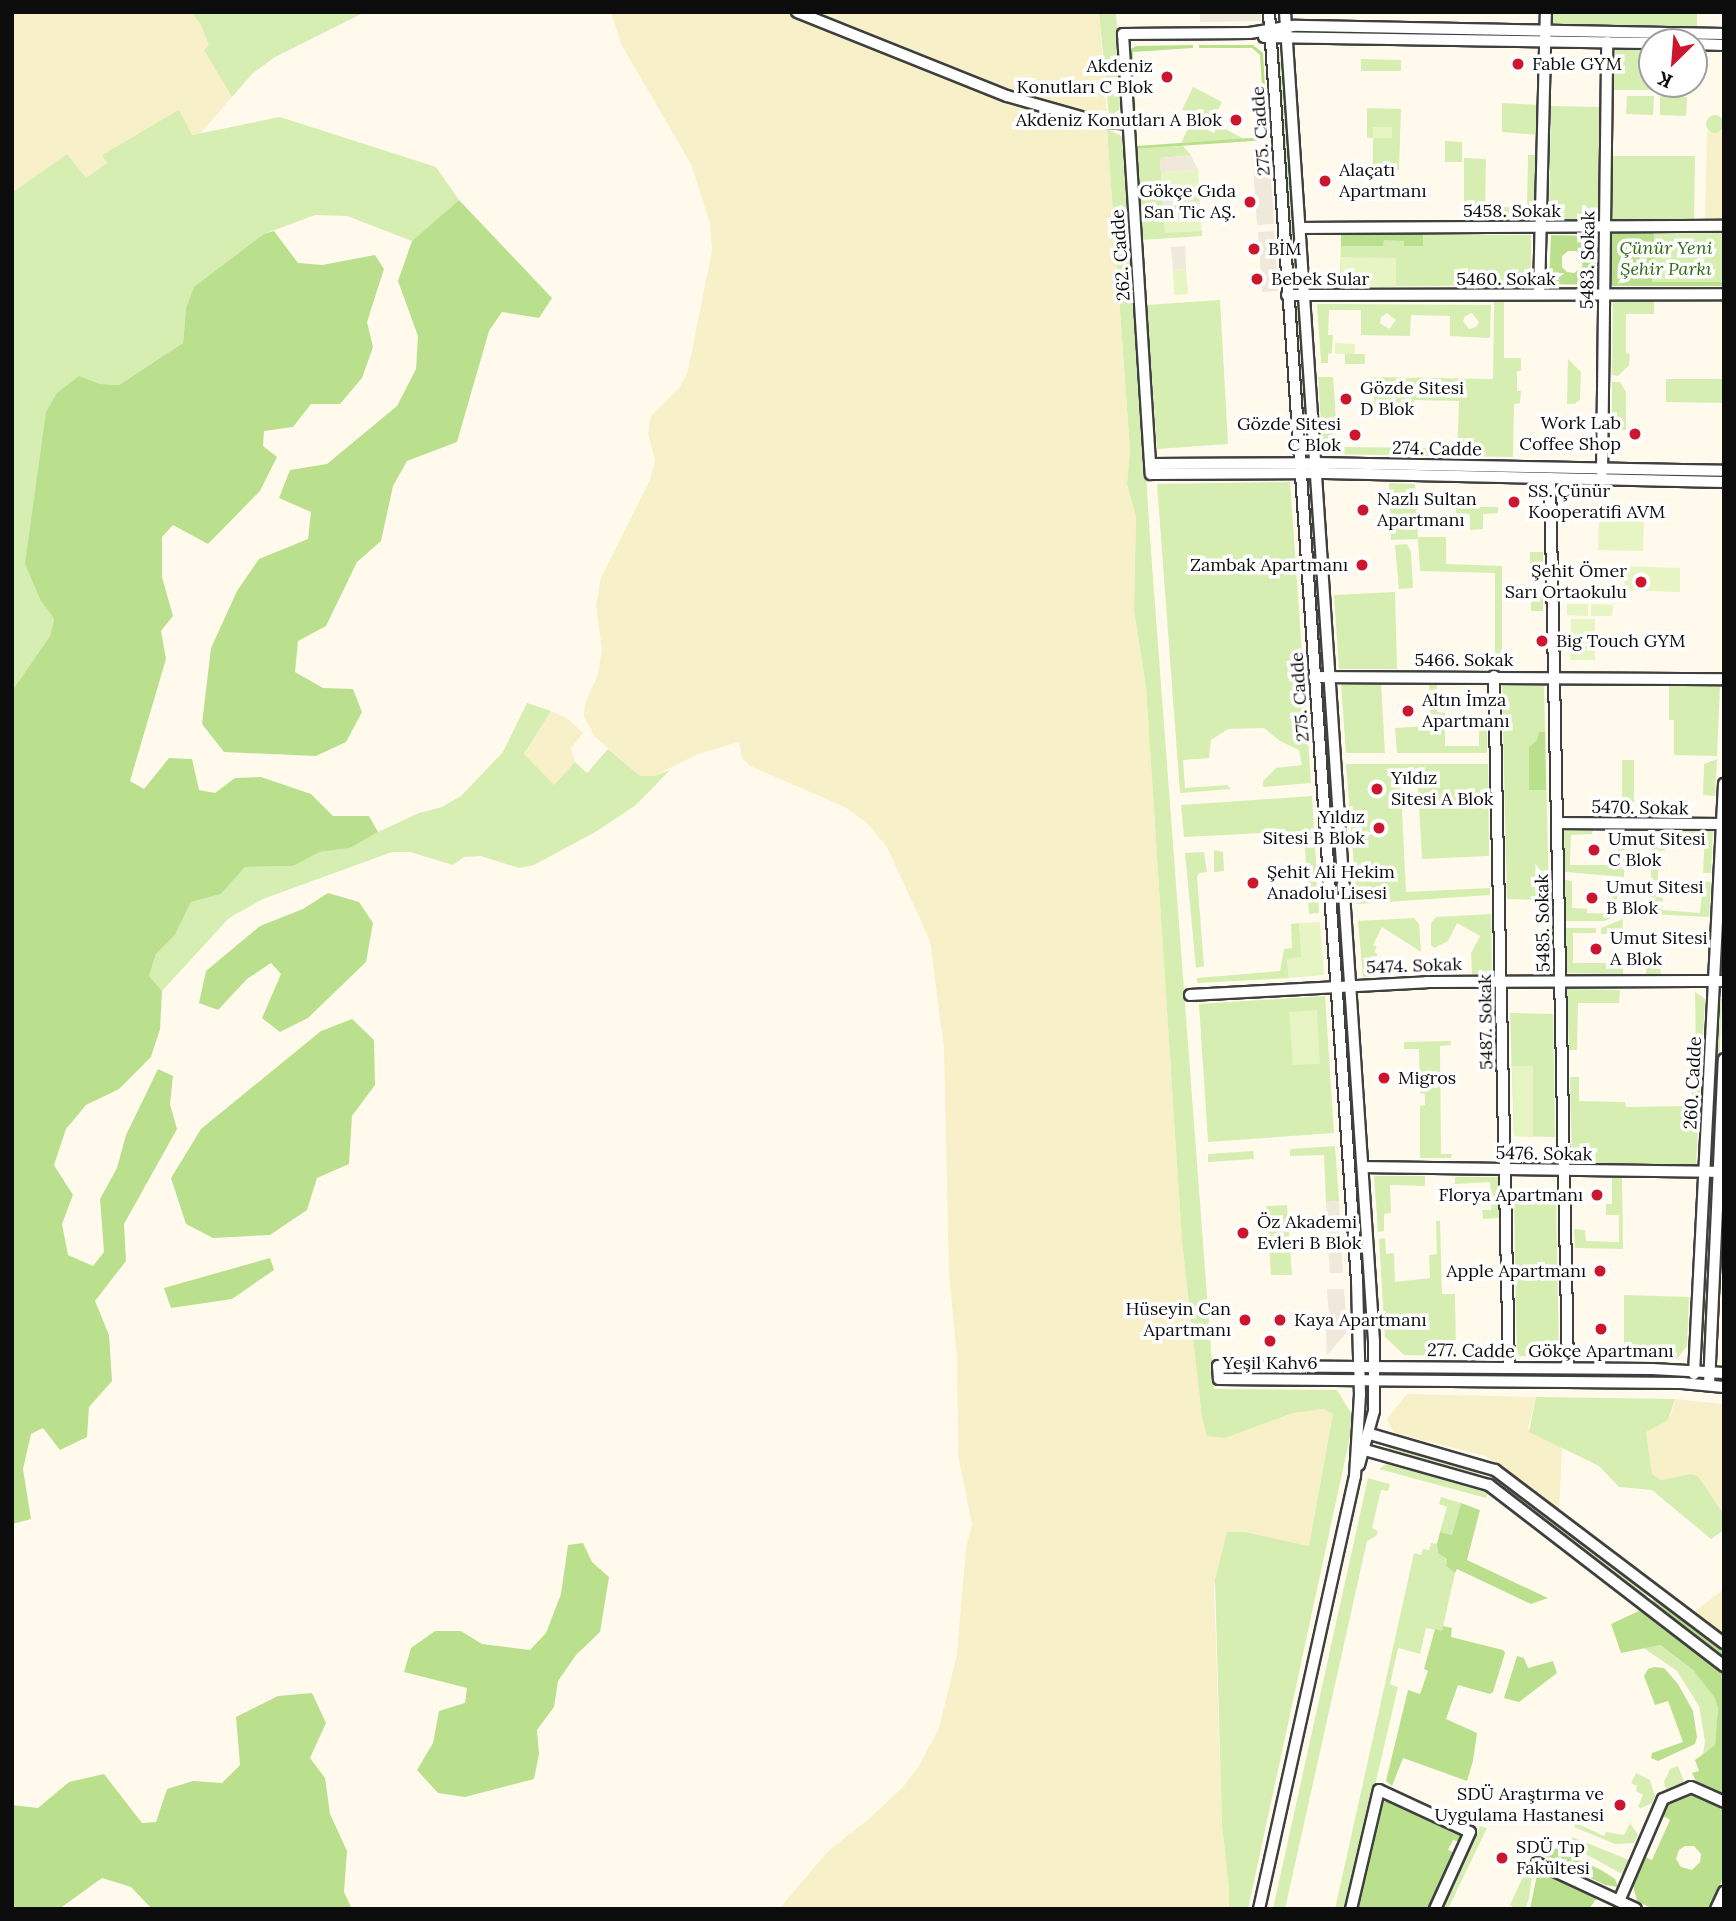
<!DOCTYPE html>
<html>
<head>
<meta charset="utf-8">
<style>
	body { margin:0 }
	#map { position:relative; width:1736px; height:1921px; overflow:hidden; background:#fffaec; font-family:Lora,serif }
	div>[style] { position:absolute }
	.farmland>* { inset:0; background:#f8f0c8 }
	.green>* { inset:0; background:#d6eeb1 }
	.round { border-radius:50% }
	.forest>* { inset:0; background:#bae08e }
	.pitch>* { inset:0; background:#e7f4c4 }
	.plaza>* { inset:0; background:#f0e8da }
	.roads { filter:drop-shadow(2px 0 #3f3f3f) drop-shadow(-2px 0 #3f3f3f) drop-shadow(0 2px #3f3f3f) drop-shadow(0 -2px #3f3f3f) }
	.minor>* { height:10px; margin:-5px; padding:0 5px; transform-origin:5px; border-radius:5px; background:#fff }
	.dots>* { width:19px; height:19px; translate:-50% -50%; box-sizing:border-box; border:4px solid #fff; border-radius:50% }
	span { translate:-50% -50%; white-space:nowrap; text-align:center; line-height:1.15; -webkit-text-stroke:7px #fff; paint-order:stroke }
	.poi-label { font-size:18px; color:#0c0c0c }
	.left { translate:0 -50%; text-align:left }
	.right { translate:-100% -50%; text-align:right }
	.street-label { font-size:18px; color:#0c0c0c }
	.park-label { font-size:18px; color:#2f6b16; font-style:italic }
	.frame { position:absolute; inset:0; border:14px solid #0c0c0c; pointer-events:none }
	.north { position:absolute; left:1638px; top:28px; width:70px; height:70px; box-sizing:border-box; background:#fff; border:2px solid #9e9e9e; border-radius:50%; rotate:205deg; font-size:19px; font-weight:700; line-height:28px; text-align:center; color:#0c0c0c }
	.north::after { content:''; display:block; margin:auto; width:24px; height:32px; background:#cb162e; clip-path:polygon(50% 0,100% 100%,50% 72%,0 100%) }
</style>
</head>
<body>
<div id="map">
	<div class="farmland">
		<div style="clip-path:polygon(12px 12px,190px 12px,200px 23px,209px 45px,204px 50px,232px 97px,201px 133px,192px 135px,179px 111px,102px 155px,107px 163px,85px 179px,67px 155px,12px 193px)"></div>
		<div style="clip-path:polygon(611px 12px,784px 12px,978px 90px,1107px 129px,1130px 450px,1127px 484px,1136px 517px,1134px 610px,1146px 687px,1182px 1241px,1202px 1418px,1207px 1436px,1225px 1438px,1293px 1413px,1323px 1409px,1333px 1414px,1309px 1546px,1245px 1532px,1227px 1532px,1214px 1586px,1222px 1824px,1229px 1889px,1229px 1909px,779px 1909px,828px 1851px,870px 1818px,903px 1787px,919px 1766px,939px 1728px,957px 1654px,966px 1548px,972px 1524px,958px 1455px,957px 1357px,949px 1275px,944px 1048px,930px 941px,887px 847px,867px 823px,845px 807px,750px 766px,742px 758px,739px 742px,698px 754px,654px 776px,640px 776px,595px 737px,584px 716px,585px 703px,597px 677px,602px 650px,596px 605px,601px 578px,650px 480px,655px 461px,648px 433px,651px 416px,680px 387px,688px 371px,712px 251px,710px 224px,691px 164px,621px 44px)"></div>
		<div style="clip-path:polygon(810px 12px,1099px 12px,1107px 117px,985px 83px)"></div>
		<div style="clip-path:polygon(1707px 131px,1724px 132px,1724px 220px,1705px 220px)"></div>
		<div style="clip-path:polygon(551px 711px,567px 718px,583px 733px,571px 748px,575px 762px,554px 785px,524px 755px)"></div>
		<div style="clip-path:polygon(1407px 1394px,1536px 1397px,1528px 1429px,1562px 1448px,1559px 1510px,1486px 1456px,1394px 1433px,1387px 1419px)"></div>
		<div style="clip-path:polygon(1675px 1399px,1724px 1404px,1724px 1515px,1698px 1476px,1691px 1474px,1661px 1480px,1652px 1474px,1646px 1432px,1671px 1415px)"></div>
		<div style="clip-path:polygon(1724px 1589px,1724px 1635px,1694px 1612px)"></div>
	</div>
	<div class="green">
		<div style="clip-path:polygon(190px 12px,365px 12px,275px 57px,253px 73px,232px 97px,204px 50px,209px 45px,200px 23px)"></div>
		<div style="clip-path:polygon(1099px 12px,1116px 12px,1121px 98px,1119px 110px,1109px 117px)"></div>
		<div style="clip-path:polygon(1553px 12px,1697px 12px,1697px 27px,1553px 24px)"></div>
		<div style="clip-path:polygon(1300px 31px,1540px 34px,1540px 37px)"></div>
		<div style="clip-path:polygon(1614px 49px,1652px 50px,1652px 84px,1694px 84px,1694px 51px,1697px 51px,1696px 90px,1613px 90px)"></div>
		<div style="clip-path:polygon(1277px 54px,1281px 54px,1297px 280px,1293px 280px)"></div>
		<div style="clip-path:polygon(1361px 59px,1401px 60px,1401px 71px,1361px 71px)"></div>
		<div style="clip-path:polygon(1193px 87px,1222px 102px,1210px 125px,1182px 110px)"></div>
		<div style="clip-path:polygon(1627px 96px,1654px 96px,1653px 115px,1626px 114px)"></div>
		<div style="clip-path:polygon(1660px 96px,1687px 97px,1686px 116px,1660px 115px)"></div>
		<div style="clip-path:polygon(1502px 103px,1539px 105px,1538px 135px,1502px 132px)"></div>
		<div style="clip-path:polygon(1551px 106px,1600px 107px,1598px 220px,1549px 219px)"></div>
		<div style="clip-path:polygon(1367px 108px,1401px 109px,1399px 170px,1373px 170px,1373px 138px,1367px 138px)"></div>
		<div style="clip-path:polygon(179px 110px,192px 135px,280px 117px,436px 167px,459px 200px,412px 241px,347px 216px,315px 215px,264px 234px,186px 309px,183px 343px,119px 385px,100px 384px,79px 376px,41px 601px,54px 619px,50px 636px,12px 691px,12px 193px,67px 154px,86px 178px,107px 163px,102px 155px)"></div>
		<div class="round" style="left:1706px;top:115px;width:18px;height:18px"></div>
		<div style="clip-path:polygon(1191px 122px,1214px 133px,1218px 125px,1244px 139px,1181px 143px)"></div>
		<div style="clip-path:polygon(1107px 129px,1120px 135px,1126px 144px,1150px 538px,1214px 1389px,1337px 1390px,1354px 1418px,1248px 1909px,1229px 1909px,1229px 1889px,1222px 1824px,1215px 1580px,1227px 1532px,1245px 1532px,1309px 1546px,1333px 1414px,1323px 1409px,1293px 1413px,1225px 1438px,1207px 1436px,1202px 1418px,1182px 1241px,1146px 687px,1134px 610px,1136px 517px,1127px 484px,1130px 450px)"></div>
		<div style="clip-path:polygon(1445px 141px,1462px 142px,1462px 162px,1445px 162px)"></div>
		<div style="clip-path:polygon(1183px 146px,1191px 155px,1160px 158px,1165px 232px,1202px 231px,1202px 236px,1141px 240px,1134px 149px)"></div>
		<div style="clip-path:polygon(1269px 147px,1270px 165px,1253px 165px,1252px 148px)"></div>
		<div style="clip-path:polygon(1528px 155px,1538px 155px,1536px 219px,1489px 219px,1490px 207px,1527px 207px)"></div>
		<div style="clip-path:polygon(1612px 156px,1695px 156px,1694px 220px,1611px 220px)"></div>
		<div style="clip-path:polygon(1464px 158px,1486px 159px,1485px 219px,1464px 219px)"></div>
		<div style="clip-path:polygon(1199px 188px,1200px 201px,1181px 202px,1180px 189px)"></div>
		<div style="clip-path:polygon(1724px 233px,1724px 286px,1609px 285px,1611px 234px)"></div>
		<div style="clip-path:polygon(1341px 234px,1531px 235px,1531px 285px,1340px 287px)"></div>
		<div style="clip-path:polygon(1220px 300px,1228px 444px,1157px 449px,1147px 305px)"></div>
		<div style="clip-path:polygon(1494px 301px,1504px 301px,1504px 358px,1521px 358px,1521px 371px,1517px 371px,1517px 391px,1521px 391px,1520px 403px,1514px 404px,1513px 457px,1457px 456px,1459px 401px,1414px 400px,1414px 407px,1374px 407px,1374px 377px,1493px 379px)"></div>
		<div style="clip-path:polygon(1613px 301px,1654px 301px,1654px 314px,1626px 314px,1626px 353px,1630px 354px,1629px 365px,1618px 376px,1612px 375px)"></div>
		<div style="clip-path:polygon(evenodd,1317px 304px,1491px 305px,1490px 338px,1450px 336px,1450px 316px,1411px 315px,1410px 336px,1361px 335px,1361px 310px,1329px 310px,1328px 335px,1333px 335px,1332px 353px,1328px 354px,1328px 363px,1321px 363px,1317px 304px,1387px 313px,1396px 320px,1389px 329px,1380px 323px,1381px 317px,1387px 313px,1317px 304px,1472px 313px,1479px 322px,1476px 327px,1469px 329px,1463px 321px,1465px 316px,1472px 313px)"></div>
		<div style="clip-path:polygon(1294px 308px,1298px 308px,1308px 452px,1303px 452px)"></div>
		<div style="clip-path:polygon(1345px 354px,1365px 354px,1365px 364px,1345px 364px)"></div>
		<div style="clip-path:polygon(1568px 359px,1581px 372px,1580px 400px,1574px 404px,1567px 404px)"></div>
		<div style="clip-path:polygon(1318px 377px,1333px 377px,1338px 447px,1450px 448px,1450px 456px,1323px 454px)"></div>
		<div style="clip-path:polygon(1666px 379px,1724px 379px,1724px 403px,1666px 402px)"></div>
		<div style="clip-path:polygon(1612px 382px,1620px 382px,1626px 392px,1626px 430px,1612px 429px)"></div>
		<div style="clip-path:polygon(1290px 482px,1311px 783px,1263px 787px,1263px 781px,1276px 768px,1302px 765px,1299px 750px,1280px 741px,1264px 728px,1228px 729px,1211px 740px,1209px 758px,1183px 760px,1185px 788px,1227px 785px,1231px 789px,1180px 793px,1157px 484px)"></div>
		<div style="clip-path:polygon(1389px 483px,1415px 484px,1418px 537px,1446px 537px,1446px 564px,1502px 566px,1502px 661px,1495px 661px,1495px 573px,1420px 571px,1418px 539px,1391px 540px)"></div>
		<div style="clip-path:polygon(1306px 484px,1310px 484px,1323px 659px,1318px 659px)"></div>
		<div style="clip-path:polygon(1456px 507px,1498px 507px,1498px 513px,1483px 514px,1483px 529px,1470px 530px,1470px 514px,1456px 514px)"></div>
		<div style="clip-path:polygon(1407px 544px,1411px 552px,1413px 588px,1399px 589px,1395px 545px)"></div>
		<div style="clip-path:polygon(1530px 552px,1543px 552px,1543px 574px,1530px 574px)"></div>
		<div style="clip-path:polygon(1531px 589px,1543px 589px,1543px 611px,1531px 611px)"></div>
		<div style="clip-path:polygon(1395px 592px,1397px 669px,1339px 669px,1334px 595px)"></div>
		<div style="clip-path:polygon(1341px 684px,1381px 684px,1385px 753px,1346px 753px)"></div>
		<div style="clip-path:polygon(1429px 684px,1437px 684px,1437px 712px,1445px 713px,1445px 746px,1479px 746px,1479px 727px,1487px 727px,1487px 753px,1397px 753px,1395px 728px,1431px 726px)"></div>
		<div style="clip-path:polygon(1502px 684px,1544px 685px,1549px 900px,1507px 899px)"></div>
		<div style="clip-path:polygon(1669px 685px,1720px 685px,1717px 756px,1674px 755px,1674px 720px,1669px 720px)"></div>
		<div style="clip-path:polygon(1320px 686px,1325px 686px,1346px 973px,1341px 973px)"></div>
		<div style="clip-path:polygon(527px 703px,551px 711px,524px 754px,554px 785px,575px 762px,587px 773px,608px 749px,640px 776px,654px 776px,670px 770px,636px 805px,597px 831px,534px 865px,519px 868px,481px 856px,464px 857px,453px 865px,410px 852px,392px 852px,263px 899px,229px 918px,162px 991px,149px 976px,156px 954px,175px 935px,191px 902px,221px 894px,245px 867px,293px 866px,320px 852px,350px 848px,378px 832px,419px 813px,442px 807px,461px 796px,503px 752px)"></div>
		<div style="clip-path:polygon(1717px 759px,1715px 796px,1703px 795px,1704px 764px)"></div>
		<div style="clip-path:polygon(1622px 760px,1634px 760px,1634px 802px,1622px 802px)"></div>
		<div style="clip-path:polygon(1346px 764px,1488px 764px,1489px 856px,1422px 859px,1417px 770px,1400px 769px,1406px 892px,1490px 888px,1490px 895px,1357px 904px)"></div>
		<div style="clip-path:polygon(1312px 796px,1319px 913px,1309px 914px,1304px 831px,1184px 837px,1181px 805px)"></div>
		<div style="clip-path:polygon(1564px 830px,1593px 830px,1592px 834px,1571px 835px,1570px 865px,1618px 865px,1619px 833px,1625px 833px,1624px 877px,1565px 872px)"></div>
		<div style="clip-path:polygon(1653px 831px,1713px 831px,1711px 873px,1703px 873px,1705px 835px,1666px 834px,1665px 850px,1659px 851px,1657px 897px,1663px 898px,1662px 910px,1700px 913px,1703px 881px,1711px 882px,1709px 917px,1649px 914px)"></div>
		<div style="clip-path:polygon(1214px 850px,1223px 852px,1224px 871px,1214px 872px)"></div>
		<div style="clip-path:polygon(1204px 852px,1207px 872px,1199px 873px,1197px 877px,1204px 966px,1196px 968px,1185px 853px)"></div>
		<div style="clip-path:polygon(1724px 859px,1723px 973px,1719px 973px)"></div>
		<div style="clip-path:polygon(1565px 880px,1572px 881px,1572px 908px,1587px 909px,1587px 913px,1611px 914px,1613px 881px,1618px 881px,1616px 916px,1604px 921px,1566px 921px)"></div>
		<div style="clip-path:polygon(1491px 914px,1492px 973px,1472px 974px,1471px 953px,1480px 936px,1457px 923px,1448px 941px,1434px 948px,1431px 945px,1431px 923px,1436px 917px)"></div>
		<div style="clip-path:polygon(1414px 918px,1419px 924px,1421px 952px,1382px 927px,1373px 945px,1377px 947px,1374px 952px,1377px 954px,1376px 976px,1363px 977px,1358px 921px)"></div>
		<div style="clip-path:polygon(1623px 919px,1622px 934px,1601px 934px,1601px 928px)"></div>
		<div style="clip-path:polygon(1299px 923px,1302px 958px,1287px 959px,1289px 978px,1197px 983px,1197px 978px,1280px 971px,1284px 949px,1292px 948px,1291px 924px)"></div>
		<div style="clip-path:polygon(1566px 928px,1596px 928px,1596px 933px,1573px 933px,1573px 963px,1624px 963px,1623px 974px,1567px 973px)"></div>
		<div style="clip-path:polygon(1647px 958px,1658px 959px,1661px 974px,1646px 974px)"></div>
		<div style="clip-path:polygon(1567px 989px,1620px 990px,1619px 1003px,1578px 1003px,1577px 1050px,1569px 1050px)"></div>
		<div style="clip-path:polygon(1695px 992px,1705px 999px,1696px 1166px,1572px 1163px,1570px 1077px,1579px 1077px,1579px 1101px,1625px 1102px,1626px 1107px,1691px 1106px,1696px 1052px)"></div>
		<div style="clip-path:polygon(1325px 996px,1334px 1133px,1208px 1142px,1199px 1004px)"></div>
		<div style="clip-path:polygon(1342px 999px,1347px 999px,1369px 1323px,1364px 1323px)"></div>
		<div style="clip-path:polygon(1717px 999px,1722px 999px,1715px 1160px,1710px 1160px)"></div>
		<div style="clip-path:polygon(1510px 1013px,1553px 1014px,1555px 1137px,1514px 1136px)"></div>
		<div style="clip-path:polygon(1451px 1041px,1451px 1045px,1440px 1046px,1441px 1154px,1452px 1154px,1451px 1158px,1420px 1158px,1420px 1106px,1425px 1105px,1425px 1094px,1420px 1093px,1419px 1049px,1404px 1049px,1404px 1042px)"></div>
		<div style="clip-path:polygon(1335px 1146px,1339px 1201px,1326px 1202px,1324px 1155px,1290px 1156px,1290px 1149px)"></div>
		<div style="clip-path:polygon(1253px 1151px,1254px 1159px,1208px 1162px,1208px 1154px)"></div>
		<div style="clip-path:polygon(1374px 1176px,1425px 1176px,1425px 1186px,1390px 1185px,1391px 1213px,1384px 1214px,1384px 1231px,1378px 1232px)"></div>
		<div style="clip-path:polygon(1455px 1177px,1498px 1177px,1499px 1218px,1483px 1219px,1482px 1210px,1491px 1210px,1490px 1182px,1455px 1184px)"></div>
		<div style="clip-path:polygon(1612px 1178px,1622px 1178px,1623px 1249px,1575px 1248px,1574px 1229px,1585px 1230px,1586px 1241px,1619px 1242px,1619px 1215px,1606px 1215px,1606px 1204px,1612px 1204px)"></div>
		<div style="clip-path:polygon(1709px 1189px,1713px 1189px,1706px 1350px,1701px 1350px)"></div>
		<div style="clip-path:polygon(1514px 1200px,1556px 1200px,1559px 1357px,1517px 1356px)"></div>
		<div style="clip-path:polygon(1287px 1205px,1292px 1275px,1271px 1275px,1266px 1206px)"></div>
		<div style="clip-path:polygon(1436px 1221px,1440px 1221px,1442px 1294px,1455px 1294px,1456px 1356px,1404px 1355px,1385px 1337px,1379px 1239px,1385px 1238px,1386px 1254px,1394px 1253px,1395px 1282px,1430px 1278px,1429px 1255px,1437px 1254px)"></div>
		<div style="clip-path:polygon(1624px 1295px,1689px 1297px,1687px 1346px,1677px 1359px,1624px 1358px)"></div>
		<div style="clip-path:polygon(1231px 1370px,1343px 1371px,1343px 1375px,1231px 1374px)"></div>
		<div style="clip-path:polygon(1409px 1371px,1674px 1374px,1674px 1378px,1410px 1375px)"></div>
		<div style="clip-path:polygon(1536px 1397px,1675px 1399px,1668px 1420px,1646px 1432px,1652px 1474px,1661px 1480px,1691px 1474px,1698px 1476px,1724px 1515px,1724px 1530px,1711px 1539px,1652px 1490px,1619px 1487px,1599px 1466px,1529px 1432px)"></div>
		<div style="clip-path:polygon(1389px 1445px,1479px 1470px,1478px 1474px,1388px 1450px)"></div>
		<div style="clip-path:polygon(1386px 1464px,1478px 1488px,1488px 1493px,1486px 1498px,1379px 1469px)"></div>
		<div style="clip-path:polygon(1368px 1478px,1390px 1484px,1388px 1491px,1381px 1490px,1372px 1528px,1378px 1531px,1376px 1536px,1367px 1541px,1285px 1909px,1273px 1909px)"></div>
		<div style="clip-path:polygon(1508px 1487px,1649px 1594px,1646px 1597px,1505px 1490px)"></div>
		<div style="clip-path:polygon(1441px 1497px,1461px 1503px,1452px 1535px,1440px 1532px,1447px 1507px,1439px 1504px)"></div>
		<div style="clip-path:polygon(1431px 1543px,1437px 1544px,1438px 1553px,1447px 1559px,1446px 1566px,1455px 1573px,1442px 1631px,1426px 1628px,1420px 1654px,1398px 1648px,1390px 1684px,1398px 1687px,1346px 1909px,1335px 1909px,1414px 1553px,1421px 1555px,1423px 1549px,1429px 1550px)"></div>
		<div style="clip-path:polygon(1658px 1644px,1693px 1670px,1716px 1698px,1718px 1708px,1715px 1745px,1703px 1754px,1705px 1741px,1699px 1706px,1677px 1671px,1642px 1647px)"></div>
		<div style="clip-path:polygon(1678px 1766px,1684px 1782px,1666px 1789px,1664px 1782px,1670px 1769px)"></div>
		<div style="clip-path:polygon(1636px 1773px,1650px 1780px,1655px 1797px,1652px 1803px,1641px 1808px,1638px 1807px,1643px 1795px,1636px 1791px,1637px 1786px,1631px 1783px)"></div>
		<div style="clip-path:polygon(1576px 1823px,1604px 1836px,1606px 1832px,1624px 1835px,1630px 1823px,1638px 1835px,1634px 1843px,1615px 1844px,1574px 1827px)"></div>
		<div style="clip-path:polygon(1480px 1826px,1487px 1828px,1448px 1909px,1440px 1909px)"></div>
		<div style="clip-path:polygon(1572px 1837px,1629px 1860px,1624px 1875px,1569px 1845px,1567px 1842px)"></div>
		<div style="clip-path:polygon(1528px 1866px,1533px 1868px,1529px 1899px,1525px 1909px,1515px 1909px,1510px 1905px)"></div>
	</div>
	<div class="forest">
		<div style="clip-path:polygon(1193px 45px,1193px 48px,1133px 52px,1137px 146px,1265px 137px,1260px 55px,1252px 48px,1199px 48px,1199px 45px,1253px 45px,1263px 53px,1268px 140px,1134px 149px,1129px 50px,1136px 46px)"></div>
		<div style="clip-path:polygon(459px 200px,552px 298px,539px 318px,502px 312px,489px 331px,457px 442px,407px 461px,393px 486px,381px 541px,357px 562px,326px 626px,298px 641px,295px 672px,323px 688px,353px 689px,362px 712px,346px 742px,316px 756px,224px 752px,202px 724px,211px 648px,237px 591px,259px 559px,308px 539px,311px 512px,279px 498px,290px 470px,327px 464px,397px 406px,416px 369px,418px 336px,398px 281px,412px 241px)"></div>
		<div style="clip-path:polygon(274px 231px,298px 263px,322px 265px,375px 255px,384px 269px,367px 322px,373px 347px,362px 378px,340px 404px,311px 404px,293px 427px,264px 431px,263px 446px,277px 457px,260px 491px,208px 544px,173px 525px,162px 537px,162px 577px,173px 616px,161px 631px,166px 659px,130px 781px,144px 789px,169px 758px,192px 759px,199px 790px,215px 793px,235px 778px,261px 777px,311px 794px,333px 816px,369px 816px,378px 832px,350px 848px,320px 852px,293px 866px,245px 867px,221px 894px,191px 902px,175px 935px,156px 954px,149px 976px,162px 991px,160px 1029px,151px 1057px,119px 1089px,86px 1105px,66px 1129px,54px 1165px,73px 1195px,62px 1224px,68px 1255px,93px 1266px,104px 1252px,100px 1199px,117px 1168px,126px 1135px,158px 1069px,173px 1076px,170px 1104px,177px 1129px,124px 1224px,126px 1261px,95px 1301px,109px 1335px,112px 1381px,89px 1407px,87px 1437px,60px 1450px,43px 1428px,31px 1434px,23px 1469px,31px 1519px,12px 1524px,12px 691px,50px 636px,54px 619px,41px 601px,25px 564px,46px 412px,57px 393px,79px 376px,100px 384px,119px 385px,183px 343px,186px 309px,194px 287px,264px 234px)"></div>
		<div style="clip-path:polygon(1613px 233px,1654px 233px,1652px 282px,1724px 282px,1724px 286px,1610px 286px,1610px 237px)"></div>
		<div style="clip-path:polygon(1341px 234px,1423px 234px,1423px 246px,1404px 246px,1404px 241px,1384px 240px,1383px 246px,1341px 246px)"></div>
		<div style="clip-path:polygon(evenodd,1551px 235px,1596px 236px,1595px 285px,1549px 284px,1551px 235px,1568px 251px,1576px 251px,1583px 259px,1582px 267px,1574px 273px,1567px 272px,1562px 267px,1562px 256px,1568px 251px)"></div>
		<div style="clip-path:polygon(1539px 732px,1545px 732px,1546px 790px,1529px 790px,1529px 747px,1537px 740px)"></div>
		<div style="clip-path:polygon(328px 893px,359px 902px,373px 923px,366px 962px,308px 1018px,280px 1032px,262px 1018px,281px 974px,271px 963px,247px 979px,218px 1010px,199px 1003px,206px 971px,260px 926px,303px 909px)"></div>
		<div style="clip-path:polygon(352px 1019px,374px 1040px,375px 1085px,352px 1116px,349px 1164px,317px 1178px,307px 1210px,270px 1235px,213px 1238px,186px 1224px,171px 1178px,201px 1129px,321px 1031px)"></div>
		<div style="clip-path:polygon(270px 1258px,274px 1270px,232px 1299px,171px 1308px,164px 1288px)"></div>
		<div style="clip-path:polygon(1461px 1503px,1480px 1510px,1467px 1560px,1548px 1598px,1531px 1604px,1457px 1569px,1455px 1573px,1446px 1566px,1447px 1559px,1438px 1553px,1437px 1544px,1440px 1532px,1452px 1535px)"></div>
		<div style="clip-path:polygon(583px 1543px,592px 1562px,609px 1577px,600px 1632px,576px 1655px,558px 1681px,554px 1707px,537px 1730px,539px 1754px,534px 1779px,465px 1797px,438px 1793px,417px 1770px,433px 1743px,439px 1711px,465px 1703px,467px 1688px,404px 1672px,411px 1648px,435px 1631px,461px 1631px,482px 1644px,530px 1650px,546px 1633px,561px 1594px,568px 1545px)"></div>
		<div style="clip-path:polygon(1655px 1598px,1724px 1651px,1724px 1657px,1652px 1602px)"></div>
		<div style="clip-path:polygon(1641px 1610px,1724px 1674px,1724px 1795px,1697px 1783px,1692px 1773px,1699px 1771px,1695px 1760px,1715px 1745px,1718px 1708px,1715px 1698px,1693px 1670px,1660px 1645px,1621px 1653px,1611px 1624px)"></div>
		<div style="clip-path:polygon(1443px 1626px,1452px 1628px,1451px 1637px,1503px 1650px,1505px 1653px,1493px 1692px,1490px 1694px,1458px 1685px,1446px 1719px,1477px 1733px,1473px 1761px,1467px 1781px,1403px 1758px,1392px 1786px,1386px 1781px,1408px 1690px,1420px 1694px,1428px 1671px,1424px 1669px,1435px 1629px,1442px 1631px)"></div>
		<div style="clip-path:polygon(1517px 1656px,1524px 1658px,1528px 1668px,1553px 1661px,1557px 1673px,1519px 1702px,1504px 1698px)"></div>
		<div style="clip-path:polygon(1654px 1667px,1664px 1668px,1678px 1684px,1693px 1711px,1697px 1737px,1695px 1744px,1658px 1761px,1651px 1758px,1652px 1753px,1683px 1742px,1668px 1701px,1655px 1705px,1644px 1676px,1648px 1669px)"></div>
		<div style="clip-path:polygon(312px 1693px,326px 1723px,310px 1758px,325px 1778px,330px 1814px,347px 1851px,344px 1892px,352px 1909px,152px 1909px,131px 1887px,102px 1878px,59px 1909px,12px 1909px,12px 1805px,38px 1808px,69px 1782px,104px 1774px,142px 1823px,156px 1822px,167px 1789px,193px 1781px,222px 1783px,240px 1765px,236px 1717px,278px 1696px)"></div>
		<div style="clip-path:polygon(evenodd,1693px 1794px,1724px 1808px,1724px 1877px,1709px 1909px,1653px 1909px,1637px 1901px,1633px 1886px,1645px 1857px,1652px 1860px,1670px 1820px,1663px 1816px,1668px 1804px,1693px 1794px,1685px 1846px,1694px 1846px,1701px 1854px,1700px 1862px,1692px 1870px,1681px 1867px,1676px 1859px,1679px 1850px,1685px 1846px)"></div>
		<div style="clip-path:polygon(1388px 1800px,1464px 1835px,1460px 1842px,1453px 1840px,1448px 1850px,1456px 1853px,1431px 1909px,1356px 1909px,1381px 1804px)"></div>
		<div style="clip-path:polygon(1541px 1841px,1601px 1870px,1615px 1879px,1618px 1887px,1605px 1885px,1535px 1852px)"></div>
		<div style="clip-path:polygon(1538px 1870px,1597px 1898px,1589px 1909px,1530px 1909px)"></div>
	</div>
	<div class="pitch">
		<div style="clip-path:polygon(1373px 127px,1392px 127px,1392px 138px,1373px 138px)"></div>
		<div style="clip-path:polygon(1198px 170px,1199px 188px,1162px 190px,1161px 172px)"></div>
		<div style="clip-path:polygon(1200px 213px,1202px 231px,1165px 233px,1164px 215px)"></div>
		<div style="clip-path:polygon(1341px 257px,1396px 258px,1396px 287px,1340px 287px)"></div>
		<div style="clip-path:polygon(1186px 269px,1188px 294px,1174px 295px,1173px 270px)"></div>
		<div style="clip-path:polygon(1335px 343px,1355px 344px,1355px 354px,1335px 354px)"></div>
		<div style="clip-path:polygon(1599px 520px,1644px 521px,1643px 551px,1598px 550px)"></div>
		<div style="clip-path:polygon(1625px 566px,1680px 568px,1680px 592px,1624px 590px)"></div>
		<div style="clip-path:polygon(1567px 604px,1588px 604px,1588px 616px,1567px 615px)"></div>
		<div style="clip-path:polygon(1591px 604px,1613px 605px,1612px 616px,1591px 616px)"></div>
		<div style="clip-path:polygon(1571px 619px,1595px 619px,1595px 660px,1570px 660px)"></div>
		<div style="clip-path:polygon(1320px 922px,1324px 975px,1289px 978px,1287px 959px,1302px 957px,1299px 923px)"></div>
		<div style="clip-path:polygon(1317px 1010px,1320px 1064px,1293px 1065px,1289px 1012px)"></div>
		<div style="clip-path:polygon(1512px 1066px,1533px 1066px,1533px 1137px,1514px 1136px)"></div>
	</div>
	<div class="plaza">
		<div style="clip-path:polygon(1200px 12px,1261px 12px,1261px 21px,1200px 22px)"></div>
		<div style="clip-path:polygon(1191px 155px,1198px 170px,1161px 172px,1160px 158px)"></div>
		<div style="clip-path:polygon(1253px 165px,1270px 165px,1274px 224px,1257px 225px)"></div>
		<div style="clip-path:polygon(1180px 189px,1181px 202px,1200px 201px,1200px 213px,1164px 215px,1162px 190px)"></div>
		<div style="clip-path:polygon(1274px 231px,1278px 291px,1262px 292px,1258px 232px)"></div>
		<div style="clip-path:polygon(1185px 246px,1186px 269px,1173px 270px,1171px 247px)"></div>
		<div style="clip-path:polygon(1339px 1201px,1343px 1273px,1330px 1273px,1326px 1202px)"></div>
		<div style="clip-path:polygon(1327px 1289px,1344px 1289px,1347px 1332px,1327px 1355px,1326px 1329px,1330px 1328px)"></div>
	</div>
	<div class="roads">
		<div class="minor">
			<div style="left:797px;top:12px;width:226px;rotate:21.8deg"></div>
			<div style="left:1007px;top:96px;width:91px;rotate:15.9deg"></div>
			<div style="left:1095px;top:121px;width:33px;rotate:5deg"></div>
			<div style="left:1285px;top:12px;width:1332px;rotate:86.17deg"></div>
			<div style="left:1374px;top:1341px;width:70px;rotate:90deg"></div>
			<div style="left:1374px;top:1411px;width:56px;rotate:105.5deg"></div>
			<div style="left:1724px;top:34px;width:431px;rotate:-178.9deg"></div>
			<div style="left:1293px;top:26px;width:44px;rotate:170.8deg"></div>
			<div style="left:1250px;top:33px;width:127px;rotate:179.5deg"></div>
			<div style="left:1123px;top:34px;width:441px;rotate:86.4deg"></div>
			<div style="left:1151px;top:474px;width:174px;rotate:-0.3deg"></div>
			<div style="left:1325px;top:473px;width:399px;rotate:1.3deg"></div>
			<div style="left:1264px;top:37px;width:388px;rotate:0.9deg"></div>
			<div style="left:1694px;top:44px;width:30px;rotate:2deg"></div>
			<div style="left:1300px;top:228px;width:424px;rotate:-0.3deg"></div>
			<div style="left:1539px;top:294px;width:282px;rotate:-88.6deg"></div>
			<div style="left:1287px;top:295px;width:437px;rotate:-0.1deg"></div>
			<div style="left:1150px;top:464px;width:165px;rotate:-0.3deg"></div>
			<div style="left:1315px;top:463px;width:409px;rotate:1.1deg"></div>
			<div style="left:1602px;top:472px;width:430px;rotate:-89.3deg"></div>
			<div style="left:1550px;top:478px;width:890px;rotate:88.84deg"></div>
			<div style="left:1494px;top:676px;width:691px;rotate:88.76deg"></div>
			<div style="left:1314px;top:677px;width:410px;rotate:0.3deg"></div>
			<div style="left:1557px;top:823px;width:165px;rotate:0.3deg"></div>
			<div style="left:1190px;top:995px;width:237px;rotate:-3.1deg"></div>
			<div style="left:1427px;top:982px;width:297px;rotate:-0.2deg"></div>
			<div style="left:1364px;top:1167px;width:360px;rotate:0.8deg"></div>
			<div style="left:1724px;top:1373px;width:72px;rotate:-176.8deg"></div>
			<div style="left:1652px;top:1369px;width:434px;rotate:-179.6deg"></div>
			<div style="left:1218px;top:1366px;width:13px;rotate:86deg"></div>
			<div style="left:1219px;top:1379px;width:463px;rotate:0.5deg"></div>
			<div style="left:1682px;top:1383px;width:42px;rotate:5.4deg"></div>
			<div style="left:1694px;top:1374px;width:591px;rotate:-87.09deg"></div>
			<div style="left:1709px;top:1385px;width:326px;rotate:-87.4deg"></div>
			<div style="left:1370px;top:1434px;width:130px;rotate:16.1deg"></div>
			<div style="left:1495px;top:1470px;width:287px;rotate:37.1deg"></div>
			<div style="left:1365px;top:1450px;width:129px;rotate:15.8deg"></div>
			<div style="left:1489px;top:1485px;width:297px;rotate:37.6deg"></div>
			<div style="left:1537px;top:1863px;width:109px;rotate:24.9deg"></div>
			<div style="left:1619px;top:1901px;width:111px;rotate:-66.7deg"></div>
			<div style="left:1663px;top:1799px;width:30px;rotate:-23deg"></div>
			<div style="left:1691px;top:1787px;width:36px;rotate:24deg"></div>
			<div style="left:1259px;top:1909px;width:444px;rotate:-77.5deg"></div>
			<div style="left:1355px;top:1476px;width:81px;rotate:-86.5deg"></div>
			<div style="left:1360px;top:1395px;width:114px;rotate:-91.5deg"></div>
			<div style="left:1357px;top:1281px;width:1272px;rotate:-93.97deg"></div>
			<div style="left:1351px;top:1909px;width:122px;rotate:-76.8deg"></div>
			<div style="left:1379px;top:1790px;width:100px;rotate:24.8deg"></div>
			<div style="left:1470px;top:1832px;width:85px;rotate:114.4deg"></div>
			<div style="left:1716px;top:1909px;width:19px;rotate:-65deg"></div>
		</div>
	</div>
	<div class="dots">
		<div style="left:1518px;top:64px;background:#cb162e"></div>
		<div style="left:1167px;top:77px;background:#cb162e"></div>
		<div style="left:1236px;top:120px;background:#cb162e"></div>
		<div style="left:1325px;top:181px;background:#cb162e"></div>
		<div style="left:1250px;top:202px;background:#cb162e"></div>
		<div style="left:1254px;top:249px;background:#cb162e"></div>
		<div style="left:1257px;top:279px;background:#cb162e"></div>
		<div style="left:1346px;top:399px;background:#cb162e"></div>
		<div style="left:1635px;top:434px;background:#cb162e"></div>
		<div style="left:1355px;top:435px;background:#cb162e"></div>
		<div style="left:1514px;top:502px;background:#cb162e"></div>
		<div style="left:1363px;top:510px;background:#cb162e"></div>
		<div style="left:1362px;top:565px;background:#cb162e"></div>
		<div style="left:1641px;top:582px;background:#cb162e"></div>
		<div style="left:1542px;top:641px;background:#cb162e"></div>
		<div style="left:1408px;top:711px;background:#cb162e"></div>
		<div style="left:1377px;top:789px;background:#cb162e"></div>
		<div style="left:1379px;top:828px;background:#cb162e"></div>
		<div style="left:1594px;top:850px;background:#cb162e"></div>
		<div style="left:1253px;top:883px;background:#cb162e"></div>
		<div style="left:1592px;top:898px;background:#cb162e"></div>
		<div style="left:1596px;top:949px;background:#cb162e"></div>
		<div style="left:1384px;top:1078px;background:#cb162e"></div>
		<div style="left:1597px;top:1195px;background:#cb162e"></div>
		<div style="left:1243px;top:1233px;background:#cb162e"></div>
		<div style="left:1600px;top:1271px;background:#cb162e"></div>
		<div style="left:1245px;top:1320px;background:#cb162e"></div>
		<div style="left:1280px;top:1320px;background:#cb162e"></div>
		<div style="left:1601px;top:1329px;background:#cb162e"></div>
		<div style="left:1270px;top:1341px;background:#cb162e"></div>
		<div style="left:1620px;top:1805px;background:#cb162e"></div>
		<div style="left:1502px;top:1858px;background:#cb162e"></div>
	</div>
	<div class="poi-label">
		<span class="left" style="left:1532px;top:64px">Fable GYM</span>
		<span class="right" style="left:1153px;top:77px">Akdeniz<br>Konutları C Blok</span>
		<span class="right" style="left:1222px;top:120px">Akdeniz Konutları A Blok</span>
		<span class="left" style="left:1339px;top:181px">Alaçatı<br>Apartmanı</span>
		<span class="right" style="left:1236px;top:202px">Gökçe Gıda<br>San Tic AŞ.</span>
		<span class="left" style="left:1268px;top:249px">BİM</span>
		<span class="left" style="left:1271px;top:279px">Bebek Sular</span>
		<span class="left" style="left:1360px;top:399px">Gözde Sitesi<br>D Blok</span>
		<span class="right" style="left:1621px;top:434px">Work Lab<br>Coffee Shop</span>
		<span class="right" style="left:1341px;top:435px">Gözde Sitesi<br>C Blok</span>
		<span class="left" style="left:1528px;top:502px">SS. Çünür<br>Kooperatifi AVM</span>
		<span class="left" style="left:1377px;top:510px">Nazlı Sultan<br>Apartmanı</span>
		<span class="right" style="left:1348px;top:565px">Zambak Apartmanı</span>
		<span class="right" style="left:1627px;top:582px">Şehit Ömer<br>Sarı Ortaokulu</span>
		<span class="left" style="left:1556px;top:641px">Big Touch GYM</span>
		<span class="left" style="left:1422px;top:711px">Altın İmza<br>Apartmanı</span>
		<span class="left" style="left:1391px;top:789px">Yıldız<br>Sitesi A Blok</span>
		<span class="right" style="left:1365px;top:828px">Yıldız<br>Sitesi B Blok</span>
		<span class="left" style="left:1608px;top:850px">Umut Sitesi<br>C Blok</span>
		<span class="left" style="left:1267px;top:883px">Şehit Ali Hekim<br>Anadolu Lisesi</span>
		<span class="left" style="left:1606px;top:898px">Umut Sitesi<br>B Blok</span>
		<span class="left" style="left:1610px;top:949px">Umut Sitesi<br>A Blok</span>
		<span class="left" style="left:1398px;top:1078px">Migros</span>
		<span class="right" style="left:1583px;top:1195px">Florya Apartmanı</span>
		<span class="left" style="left:1257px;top:1233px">Öz Akademi<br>Evleri B Blok</span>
		<span class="right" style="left:1586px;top:1271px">Apple Apartmanı</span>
		<span class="right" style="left:1231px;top:1320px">Hüseyin Can<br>Apartmanı</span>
		<span class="left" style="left:1294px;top:1320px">Kaya Apartmanı</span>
		<span style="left:1601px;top:1351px">Gökçe Apartmanı</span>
		<span style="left:1270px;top:1363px">Yeşil Kahv6</span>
		<span class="right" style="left:1604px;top:1805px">SDÜ Araştırma ve<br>Uygulama Hastanesi</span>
		<span class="left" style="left:1516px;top:1858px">SDÜ Tıp<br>Fakültesi</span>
	</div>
	<div class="street-label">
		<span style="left:1261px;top:131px;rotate:-94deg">275. Cadde</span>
		<span style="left:1512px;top:211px">5458. Sokak</span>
		<span style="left:1121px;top:255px;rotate:-94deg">262. Cadde</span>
		<span style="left:1588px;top:260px;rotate:-89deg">5483. Sokak</span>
		<span style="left:1506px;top:279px">5460. Sokak</span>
		<span style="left:1437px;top:449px;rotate:1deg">274. Cadde</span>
		<span style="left:1464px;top:660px">5466. Sokak</span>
		<span style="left:1300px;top:697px;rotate:-94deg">275. Cadde</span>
		<span style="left:1640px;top:808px;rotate:1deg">5470. Sokak</span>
		<span style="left:1543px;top:923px;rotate:-91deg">5485. Sokak</span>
		<span style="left:1414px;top:966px;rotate:-2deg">5474. Sokak</span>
		<span style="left:1486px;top:1022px;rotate:-91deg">5487. Sokak</span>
		<span style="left:1693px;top:1083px;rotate:-87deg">260. Cadde</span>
		<span style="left:1544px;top:1154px;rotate:1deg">5476. Sokak</span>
		<span style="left:1471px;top:1351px;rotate:1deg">277. Cadde</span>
	</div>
	<div class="park-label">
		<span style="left:1666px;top:259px">Çünür Yeni<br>Şehir Parkı</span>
	</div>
	<div class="frame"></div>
	<div class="north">K</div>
</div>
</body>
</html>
